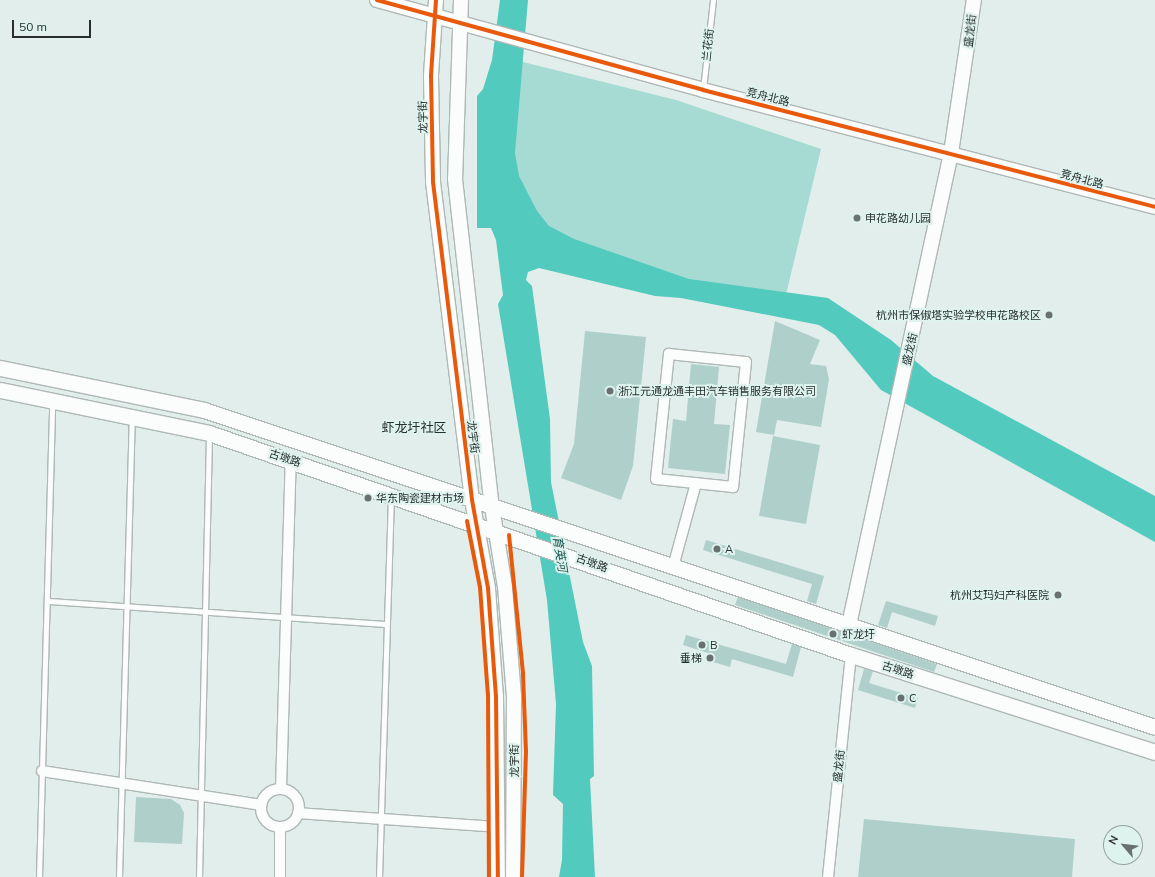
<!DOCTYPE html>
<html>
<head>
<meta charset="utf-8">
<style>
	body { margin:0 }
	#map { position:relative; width:1155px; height:877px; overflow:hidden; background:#e2eeeb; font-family:Mulish,"Noto Sans SC",sans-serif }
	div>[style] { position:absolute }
	.green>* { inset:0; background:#a6dbd3 }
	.water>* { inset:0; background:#52cabe }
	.building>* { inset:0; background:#aecfca }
	.roads { filter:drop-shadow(1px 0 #aeb8b5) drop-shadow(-1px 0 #aeb8b5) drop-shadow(0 1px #aeb8b5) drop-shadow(0 -1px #aeb8b5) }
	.lane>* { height:5px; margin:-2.5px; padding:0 2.5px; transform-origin:2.5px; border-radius:2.5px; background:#fbfcfc }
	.street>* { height:10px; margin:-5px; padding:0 5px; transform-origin:5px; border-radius:5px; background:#fbfcfc }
	.street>.ring { margin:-5px; padding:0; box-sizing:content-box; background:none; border:10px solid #fbfcfc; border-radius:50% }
	.secondary>* { height:14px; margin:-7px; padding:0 7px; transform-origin:7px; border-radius:7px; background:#fbfcfc }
	.primary>* { height:15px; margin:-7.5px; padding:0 7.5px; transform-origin:7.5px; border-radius:7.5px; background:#fbfcfc }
	.cycleway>* { height:4px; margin:-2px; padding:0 2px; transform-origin:2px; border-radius:2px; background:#e8590c }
	.dots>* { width:11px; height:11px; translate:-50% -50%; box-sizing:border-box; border:2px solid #def2ee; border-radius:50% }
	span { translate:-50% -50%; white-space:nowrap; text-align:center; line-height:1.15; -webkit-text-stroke:4px #def2ee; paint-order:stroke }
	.street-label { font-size:11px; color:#272e2d }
	.poi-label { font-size:11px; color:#272e2d }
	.left { translate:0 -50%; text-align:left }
	.right { translate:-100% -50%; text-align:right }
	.water-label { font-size:12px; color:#18544d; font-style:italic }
	.quarter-label { font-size:13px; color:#272e2d }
	.north { position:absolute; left:1103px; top:825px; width:40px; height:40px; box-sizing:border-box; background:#def2ee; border:1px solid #95a4a1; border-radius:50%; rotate:298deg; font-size:11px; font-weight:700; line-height:16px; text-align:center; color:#272e2d }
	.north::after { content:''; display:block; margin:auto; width:14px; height:18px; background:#687170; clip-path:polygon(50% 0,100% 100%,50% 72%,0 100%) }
	.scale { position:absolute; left:12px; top:20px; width:79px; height:18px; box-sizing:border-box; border:2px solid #272e2d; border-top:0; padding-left:5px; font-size:12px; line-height:14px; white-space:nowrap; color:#272e2d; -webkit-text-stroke:3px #def2ee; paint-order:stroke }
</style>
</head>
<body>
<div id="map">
	<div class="green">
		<div style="clip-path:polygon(507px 58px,676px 100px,821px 149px,783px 307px,508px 236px)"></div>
	</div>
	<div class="water">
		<div style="clip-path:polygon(500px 0,528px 0,515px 153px,519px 176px,537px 211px,549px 226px,574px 239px,689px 279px,828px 298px,891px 340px,933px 376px,1155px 496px,1155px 542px,881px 390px,835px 335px,819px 325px,681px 298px,655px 296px,539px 268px,528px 272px,526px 280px,532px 286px,550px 419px,551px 482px,583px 642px,592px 666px,594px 776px,590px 779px,595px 877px,559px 877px,562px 860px,563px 804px,553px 795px,556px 704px,547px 600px,498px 304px,503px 295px,496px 240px,491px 228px,477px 228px,477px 96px,483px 89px,492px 60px)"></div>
	</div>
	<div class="building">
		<div style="clip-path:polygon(775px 321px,820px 340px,810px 364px,826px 366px,829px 379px,821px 427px,777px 420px,774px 435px,756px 432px)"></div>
		<div style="clip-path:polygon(585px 331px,646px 337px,633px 466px,621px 500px,561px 478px,574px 444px)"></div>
		<div style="clip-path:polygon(691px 364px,719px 367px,714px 424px,730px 425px,725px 474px,668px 468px,673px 419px,686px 421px)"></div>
		<div style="clip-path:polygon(773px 436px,820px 445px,806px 524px,759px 516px)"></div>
		<div style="clip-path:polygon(706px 540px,824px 576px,816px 604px,807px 601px,812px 584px,703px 550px)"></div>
		<div style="clip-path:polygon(738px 597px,937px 664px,934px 672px,735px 605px)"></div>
		<div style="clip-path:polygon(886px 601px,938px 616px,935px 626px,892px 612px,887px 628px,878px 625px)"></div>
		<div style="clip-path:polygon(686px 635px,786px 664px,792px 644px,801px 647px,793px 677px,732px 659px,730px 667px,706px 660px,708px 653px,683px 645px)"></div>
		<div style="clip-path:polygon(864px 669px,873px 671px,869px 683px,918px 698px,915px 708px,858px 690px)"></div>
		<div style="clip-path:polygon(136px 797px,171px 799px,180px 805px,184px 813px,182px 844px,134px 842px)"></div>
		<div style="clip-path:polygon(864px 819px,1075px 839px,1072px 877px,858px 877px)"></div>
	</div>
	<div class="roads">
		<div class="lane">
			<div style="left:703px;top:89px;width:90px;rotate:-83.6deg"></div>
			<div style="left:48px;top:601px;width:339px;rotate:3.9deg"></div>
			<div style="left:39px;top:877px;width:474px;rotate:-88.4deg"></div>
			<div style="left:119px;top:877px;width:459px;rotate:-88.4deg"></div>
			<div style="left:199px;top:877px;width:443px;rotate:-88.7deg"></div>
			<div style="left:379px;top:877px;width:379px;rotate:-88.2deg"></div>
		</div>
		<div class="street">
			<div style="left:669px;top:354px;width:77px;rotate:5.9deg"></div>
			<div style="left:746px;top:362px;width:126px;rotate:95.9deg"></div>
			<div style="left:733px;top:487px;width:77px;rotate:-174.1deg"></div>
			<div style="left:656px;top:479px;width:126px;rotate:-84.1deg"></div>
			<div style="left:673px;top:567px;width:87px;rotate:-74.7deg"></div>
			<div style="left:42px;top:771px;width:222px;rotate:8.8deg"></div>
			<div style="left:281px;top:789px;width:329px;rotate:-88.3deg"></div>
			<div class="ring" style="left:261px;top:789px;width:28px;height:28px"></div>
			<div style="left:298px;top:813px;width:201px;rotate:4deg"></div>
			<div style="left:280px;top:877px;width:50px;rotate:-90deg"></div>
			<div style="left:828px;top:877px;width:223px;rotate:-84.1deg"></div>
		</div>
		<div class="secondary">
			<div style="left:377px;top:0;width:338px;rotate:15.4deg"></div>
			<div style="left:703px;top:90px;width:467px;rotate:14.5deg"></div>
			<div style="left:436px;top:0;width:76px;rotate:93.8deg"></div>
			<div style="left:431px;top:76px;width:106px;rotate:88.9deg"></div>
			<div style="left:433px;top:182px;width:320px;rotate:83deg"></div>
			<div style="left:472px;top:500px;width:89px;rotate:79.7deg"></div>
			<div style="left:488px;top:588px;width:108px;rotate:85.8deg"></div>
			<div style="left:496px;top:696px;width:181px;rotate:89.4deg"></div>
			<div style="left:461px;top:0;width:179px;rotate:91.9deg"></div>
			<div style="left:455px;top:179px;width:330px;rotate:83.6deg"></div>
			<div style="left:492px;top:507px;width:81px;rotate:80.8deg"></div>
			<div style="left:505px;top:587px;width:109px;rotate:85.3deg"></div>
			<div style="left:514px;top:696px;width:181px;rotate:90.3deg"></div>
			<div style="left:849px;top:625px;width:483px;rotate:-77.8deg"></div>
			<div style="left:951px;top:153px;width:155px;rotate:-81.5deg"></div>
		</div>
		<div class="primary">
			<div style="left:0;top:368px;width:208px;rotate:11.6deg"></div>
			<div style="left:204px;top:410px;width:1002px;rotate:18.43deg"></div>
			<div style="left:0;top:390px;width:213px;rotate:11.6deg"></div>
			<div style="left:209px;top:433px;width:679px;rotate:19.08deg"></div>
			<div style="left:851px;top:655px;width:319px;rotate:17.7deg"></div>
		</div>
	</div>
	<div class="cycleway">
		<div style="left:377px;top:0;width:338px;rotate:15.4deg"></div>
		<div style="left:703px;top:90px;width:467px;rotate:14.5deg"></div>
		<div style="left:436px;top:0;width:76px;rotate:93.8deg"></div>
		<div style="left:431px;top:76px;width:106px;rotate:88.9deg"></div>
		<div style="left:433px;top:182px;width:320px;rotate:83deg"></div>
		<div style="left:472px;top:500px;width:89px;rotate:79.7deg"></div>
		<div style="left:488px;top:588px;width:108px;rotate:85.8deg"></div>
		<div style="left:496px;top:696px;width:181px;rotate:89.4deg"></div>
		<div style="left:467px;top:521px;width:67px;rotate:78.9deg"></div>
		<div style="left:480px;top:587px;width:108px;rotate:85.8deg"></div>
		<div style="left:488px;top:695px;width:182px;rotate:89.7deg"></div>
		<div style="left:509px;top:535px;width:140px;rotate:84.2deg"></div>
		<div style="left:523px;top:674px;width:77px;rotate:87.8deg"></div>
		<div style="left:526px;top:751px;width:126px;rotate:91.8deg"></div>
	</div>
	<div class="dots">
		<div style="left:857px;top:218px;background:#687170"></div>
		<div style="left:1049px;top:315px;background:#687170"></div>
		<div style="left:610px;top:391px;background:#687170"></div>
		<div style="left:368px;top:498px;background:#687170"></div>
		<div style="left:717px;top:549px;background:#687170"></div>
		<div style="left:1058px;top:595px;background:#687170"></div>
		<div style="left:833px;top:634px;background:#687170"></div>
		<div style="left:702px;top:645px;background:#687170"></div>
		<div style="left:710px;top:658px;background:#687170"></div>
		<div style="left:901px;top:698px;background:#687170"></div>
	</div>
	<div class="street-label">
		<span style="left:970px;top:31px;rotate:-83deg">盛龙街</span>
		<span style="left:708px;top:45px;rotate:-84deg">兰花街</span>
		<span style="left:768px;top:97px;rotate:14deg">竞舟北路</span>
		<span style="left:423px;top:117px;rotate:-91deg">龙宇街</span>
		<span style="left:1082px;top:179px;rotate:15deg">竞舟北路</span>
		<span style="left:910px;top:349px;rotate:-77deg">盛龙街</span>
		<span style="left:473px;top:437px;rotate:83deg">龙宇街</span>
		<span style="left:285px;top:458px;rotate:18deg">古墩路</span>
		<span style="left:592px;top:563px;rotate:20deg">古墩路</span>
		<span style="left:898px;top:670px;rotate:18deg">古墩路</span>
		<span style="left:514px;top:761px;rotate:-90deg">龙宇街</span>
		<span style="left:839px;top:766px;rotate:-84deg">盛龙街</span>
	</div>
	<div class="poi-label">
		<span class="left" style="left:865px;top:218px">申花路幼儿园</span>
		<span class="right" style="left:1041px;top:315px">杭州市保俶塔实验学校申花路校区</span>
		<span class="left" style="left:618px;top:391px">浙江元通龙通丰田汽车销售服务有限公司</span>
		<span class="left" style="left:376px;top:498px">华东陶瓷建材市场</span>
		<span class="left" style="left:725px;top:549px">A</span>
		<span class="right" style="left:1049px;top:595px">杭州艾玛妇产科医院</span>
		<span class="left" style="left:842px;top:634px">虾龙圩</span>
		<span class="left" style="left:710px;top:645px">B</span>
		<span class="right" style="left:702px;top:658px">垂梯</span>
		<span class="left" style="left:909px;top:698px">C</span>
	</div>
	<div class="water-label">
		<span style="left:560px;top:554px;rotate:81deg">育英河</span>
	</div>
	<div class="quarter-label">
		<span style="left:414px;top:427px">虾龙圩社区</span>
	</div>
	<div class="north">N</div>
	<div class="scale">50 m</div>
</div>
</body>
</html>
